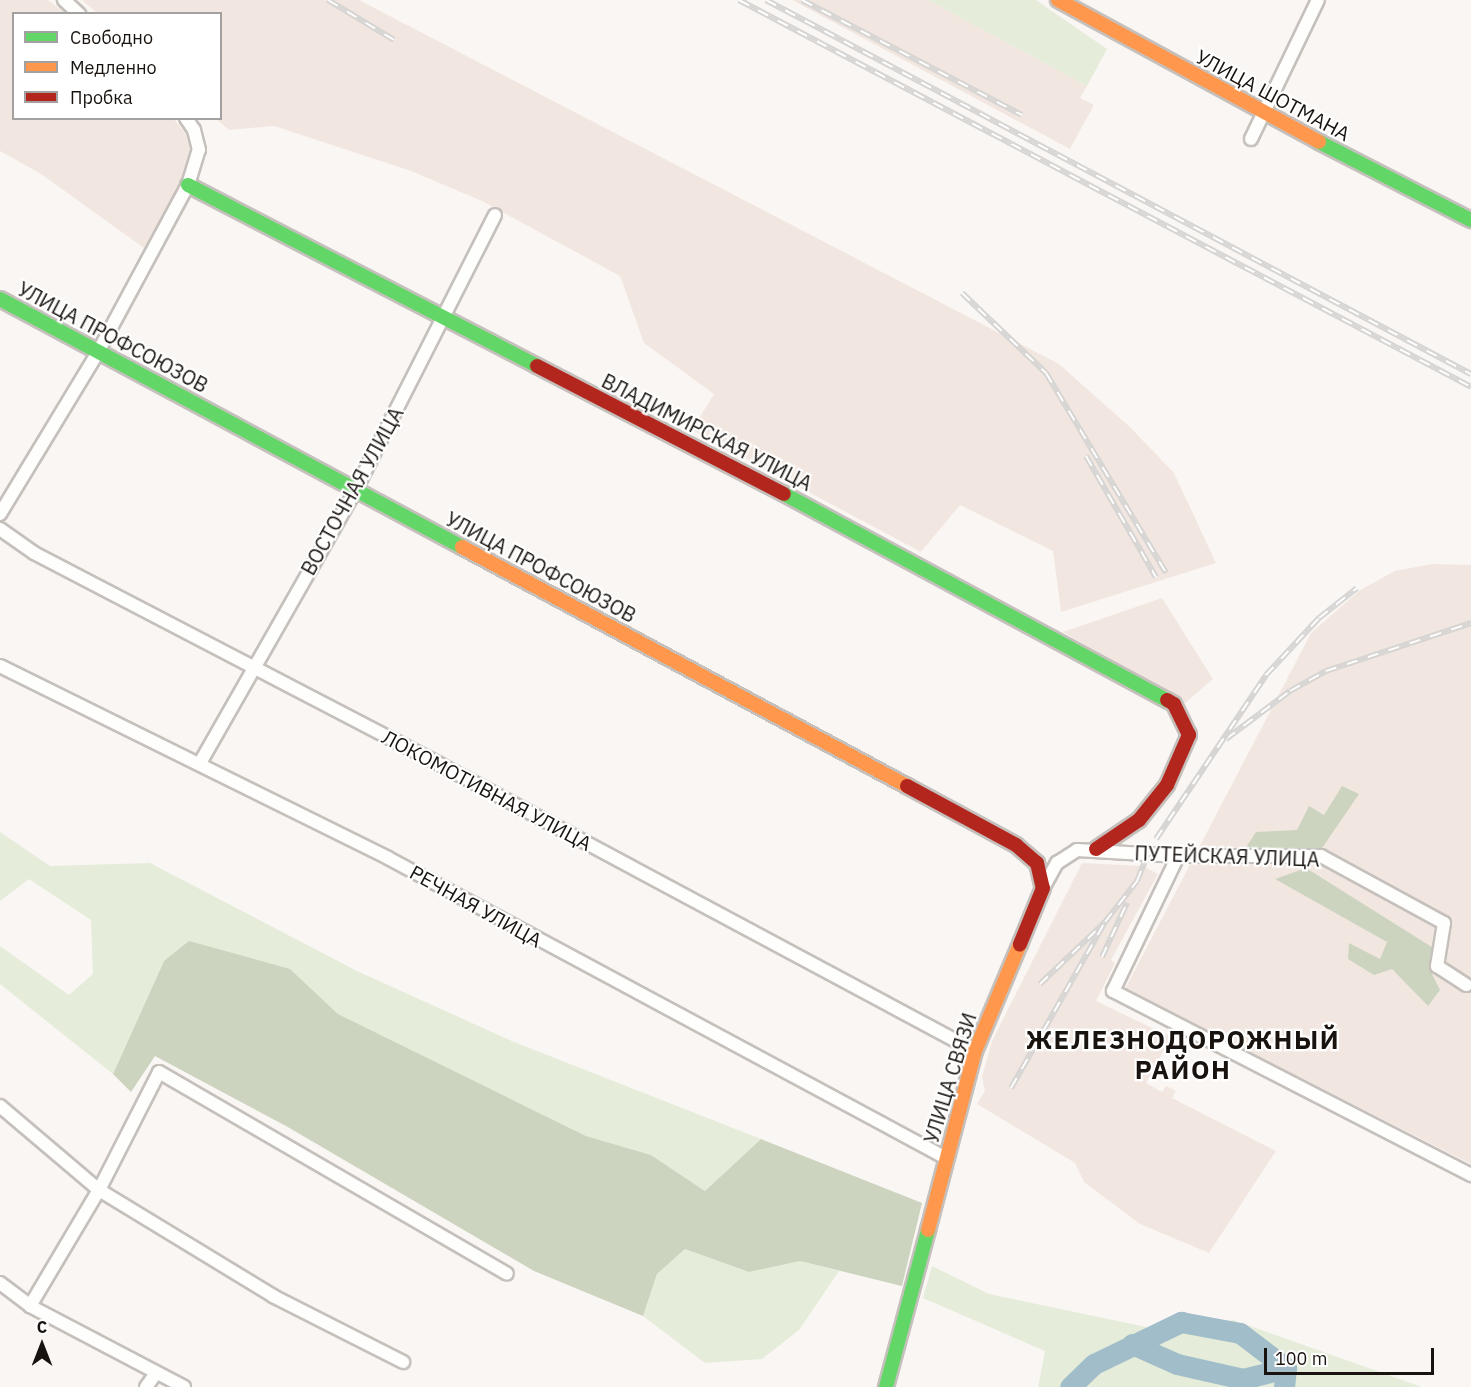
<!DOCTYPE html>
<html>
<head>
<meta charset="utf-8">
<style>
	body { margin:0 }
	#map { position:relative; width:1471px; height:1387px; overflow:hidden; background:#faf6f3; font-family:"IBM Plex Sans",sans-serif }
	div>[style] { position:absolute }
	.built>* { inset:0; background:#f2e7e0 }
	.green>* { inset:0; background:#e5ecda }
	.forest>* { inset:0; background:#ccd4c0 }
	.river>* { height:21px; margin:-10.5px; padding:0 10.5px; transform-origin:10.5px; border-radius:10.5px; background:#a0bdc9 }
	.roads { filter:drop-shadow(2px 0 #c5c0bc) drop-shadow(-2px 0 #c5c0bc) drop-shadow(0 2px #c5c0bc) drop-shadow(0 -2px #c5c0bc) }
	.street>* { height:12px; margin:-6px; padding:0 6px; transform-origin:6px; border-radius:6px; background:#fefefd }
	.fast>* { height:14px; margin:-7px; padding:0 7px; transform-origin:7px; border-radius:7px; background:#63d668 }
	.slow>* { height:14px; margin:-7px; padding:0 7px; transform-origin:7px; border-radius:7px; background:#ff974d }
	.jam>* { height:14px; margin:-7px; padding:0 7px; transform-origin:7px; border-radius:7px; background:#b3261e }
	.rail>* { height:6px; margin-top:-3px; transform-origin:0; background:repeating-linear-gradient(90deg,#fff 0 11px,#d6d5d4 0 22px); box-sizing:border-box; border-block:2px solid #d6d5d4 }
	span { translate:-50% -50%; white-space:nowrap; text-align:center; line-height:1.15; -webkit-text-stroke:4.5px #fff; paint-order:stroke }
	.street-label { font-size:20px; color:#19130f }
	.district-label { font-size:26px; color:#19130f; font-weight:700; letter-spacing:1.5px }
	.legend { position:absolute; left:12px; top:12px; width:210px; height:108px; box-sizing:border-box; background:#fff; border:2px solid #a3a19f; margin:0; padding:8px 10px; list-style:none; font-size:18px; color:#19130f }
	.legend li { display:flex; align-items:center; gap:12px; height:30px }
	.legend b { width:30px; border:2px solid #a3a19f }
	.north { position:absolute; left:12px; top:1315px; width:60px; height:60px; -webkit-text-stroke:4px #fff; paint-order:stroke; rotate:0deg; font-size:16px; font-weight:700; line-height:24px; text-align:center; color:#19130f }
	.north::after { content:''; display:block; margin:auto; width:21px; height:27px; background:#19130f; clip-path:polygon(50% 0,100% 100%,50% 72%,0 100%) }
	.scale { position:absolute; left:1264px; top:1348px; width:170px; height:27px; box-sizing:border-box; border:3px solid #19130f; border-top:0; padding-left:8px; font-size:18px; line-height:21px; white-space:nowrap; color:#19130f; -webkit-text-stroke:4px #fff; paint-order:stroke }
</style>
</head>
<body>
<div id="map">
	<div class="built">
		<div style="clip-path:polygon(0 0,48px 0,65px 13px,14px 14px,14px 118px,174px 119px,195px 146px,184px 176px,144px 248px,41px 174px,0 151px)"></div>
		<div style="clip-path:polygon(82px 0,359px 0,1059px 364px,1131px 428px,1174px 473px,1216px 563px,1061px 612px,1053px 551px,960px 505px,921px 552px,692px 430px,714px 394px,644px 343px,620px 276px,482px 201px,411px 171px,274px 126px,229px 130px,216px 119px,220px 118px,220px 14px,97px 13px)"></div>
		<div style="clip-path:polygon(792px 0,928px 0,1087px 86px,1080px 98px,1094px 105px,1070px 149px)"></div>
		<div style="clip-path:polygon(1432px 564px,1471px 565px,1471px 1164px,1125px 989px,1311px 633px,1360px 590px,1395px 571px)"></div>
		<div style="clip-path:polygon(1162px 598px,1213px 679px,1184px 704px,1063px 632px)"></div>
		<div style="clip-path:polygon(1082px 863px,1143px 866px,1158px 874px,1111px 960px,1115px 963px,1096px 1001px,1171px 1037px,1146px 1083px,1162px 1092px,1166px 1086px,1176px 1091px,1172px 1098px,1276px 1151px,1209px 1253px,1140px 1224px,1084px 1182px,1075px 1163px,977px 1104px,985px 1091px,982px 1077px,992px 1041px)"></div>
	</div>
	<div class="green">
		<div style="clip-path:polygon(928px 0,1036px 0,1107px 49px,1087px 86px)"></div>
		<div style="clip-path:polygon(0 832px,50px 866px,150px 863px,357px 971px,514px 1042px,761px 1139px,705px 1191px,651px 1155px,586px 1136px,338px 1014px,290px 969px,164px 961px,113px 1074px,0 984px,0 946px,69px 995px,93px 974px,91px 920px,29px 879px,0 901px)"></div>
		<div style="clip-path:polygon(685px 1249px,749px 1272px,800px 1261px,839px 1271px,799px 1330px,762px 1359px,705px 1363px,643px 1316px,657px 1274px)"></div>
		<div style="clip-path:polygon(932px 1266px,989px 1294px,1175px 1333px,1233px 1320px,1422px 1387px,1038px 1387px,1045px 1351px,923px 1298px)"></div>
	</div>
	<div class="forest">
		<div style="clip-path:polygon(1342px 786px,1359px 794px,1320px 851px,1245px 849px,1256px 832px,1297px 830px,1309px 806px,1324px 815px)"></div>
		<div style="clip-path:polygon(1306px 868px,1435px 949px,1429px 968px,1440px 990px,1428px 1006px,1392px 969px,1374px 975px,1348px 959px,1349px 943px,1380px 959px,1387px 942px,1275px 879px)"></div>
		<div style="clip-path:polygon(189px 941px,290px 969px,338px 1014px,586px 1136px,651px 1155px,705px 1191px,761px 1139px,922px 1203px,902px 1286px,800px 1261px,749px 1272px,685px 1249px,657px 1274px,643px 1316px,534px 1271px,286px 1126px,155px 1056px,131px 1092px,113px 1074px,164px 961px)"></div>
	</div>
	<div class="river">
		<div style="left:1132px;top:1344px;width:49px;rotate:24deg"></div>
		<div style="left:1177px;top:1364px;width:68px;rotate:12.8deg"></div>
		<div style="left:1243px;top:1379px;width:44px;rotate:-14.3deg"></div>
		<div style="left:1070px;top:1387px;width:33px;rotate:-44deg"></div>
		<div style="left:1094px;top:1364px;width:97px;rotate:-25.8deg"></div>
		<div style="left:1181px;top:1322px;width:60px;rotate:10.6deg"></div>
		<div style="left:1240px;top:1333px;width:58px;rotate:37.3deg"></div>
		<div style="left:1286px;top:1368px;width:19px;rotate:96deg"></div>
	</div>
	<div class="roads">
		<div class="street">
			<div style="left:64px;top:0;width:21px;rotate:43deg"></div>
			<div style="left:1251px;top:139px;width:154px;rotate:-64.3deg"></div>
			<div style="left:0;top:514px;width:189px;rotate:-58.8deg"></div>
			<div style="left:98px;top:352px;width:190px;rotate:-61.7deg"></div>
			<div style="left:188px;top:185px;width:37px;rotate:-73deg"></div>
			<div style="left:199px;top:150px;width:21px;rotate:-104deg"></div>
			<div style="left:194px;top:130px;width:14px;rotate:-124deg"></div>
			<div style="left:0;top:529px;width:42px;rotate:35.2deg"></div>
			<div style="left:34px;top:553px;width:459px;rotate:27.5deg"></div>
			<div style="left:441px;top:765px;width:606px;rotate:28.17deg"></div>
			<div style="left:0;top:666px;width:433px;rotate:26.3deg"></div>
			<div style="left:388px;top:858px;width:634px;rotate:28.26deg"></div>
			<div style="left:200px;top:763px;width:315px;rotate:-60.3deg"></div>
			<div style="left:356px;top:489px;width:307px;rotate:-63.1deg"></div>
			<div style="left:1178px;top:856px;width:150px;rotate:115.7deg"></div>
			<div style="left:1113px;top:991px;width:403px;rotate:27.2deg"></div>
			<div style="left:1043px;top:888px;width:29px;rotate:-61deg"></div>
			<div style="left:1057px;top:863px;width:24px;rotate:-33deg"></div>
			<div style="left:1077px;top:850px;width:101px;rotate:3.4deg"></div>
			<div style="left:1178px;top:856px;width:143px"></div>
			<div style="left:1321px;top:856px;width:140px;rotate:28.6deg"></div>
			<div style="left:1444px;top:923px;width:44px;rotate:99.2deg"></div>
			<div style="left:1437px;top:966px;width:35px;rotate:33deg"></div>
			<div style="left:0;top:1106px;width:130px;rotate:40.3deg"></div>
			<div style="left:99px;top:1190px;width:204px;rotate:31.3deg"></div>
			<div style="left:273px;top:1296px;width:146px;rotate:26.9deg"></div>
			<div style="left:0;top:1283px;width:38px;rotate:37deg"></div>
			<div style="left:30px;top:1306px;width:174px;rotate:27.7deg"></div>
			<div style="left:30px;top:1306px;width:135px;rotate:-59.3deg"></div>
			<div style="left:99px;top:1190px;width:132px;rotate:-63deg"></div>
			<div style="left:159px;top:1072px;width:402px;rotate:30.1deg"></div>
			<div style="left:146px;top:1387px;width:17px;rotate:-54deg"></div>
		</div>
		<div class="fast">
			<div style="left:1319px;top:142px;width:171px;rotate:27.2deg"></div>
			<div style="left:188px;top:185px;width:393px;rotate:27.4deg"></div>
			<div style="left:0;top:299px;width:524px;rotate:28.23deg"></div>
			<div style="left:784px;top:494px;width:435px;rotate:28.3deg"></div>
			<div style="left:886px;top:1387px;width:163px;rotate:-75deg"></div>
		</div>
		<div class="slow">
			<div style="left:1058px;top:0;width:297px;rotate:28.5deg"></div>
			<div style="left:462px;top:547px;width:505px;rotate:28.24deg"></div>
			<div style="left:928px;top:1230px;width:185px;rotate:-75.3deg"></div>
			<div style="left:975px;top:1051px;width:116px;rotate:-67.2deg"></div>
		</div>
		<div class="jam">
			<div style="left:537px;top:366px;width:278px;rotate:27.4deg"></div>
			<div style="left:907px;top:786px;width:124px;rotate:28.4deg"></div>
			<div style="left:1016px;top:845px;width:28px;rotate:41deg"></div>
			<div style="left:1037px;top:863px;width:26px;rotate:77deg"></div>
			<div style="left:1043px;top:888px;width:61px;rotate:112.3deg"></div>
			<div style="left:1096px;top:849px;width:52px;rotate:-34deg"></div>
			<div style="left:1139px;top:820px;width:45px;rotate:-51.3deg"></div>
			<div style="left:1167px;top:785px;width:55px;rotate:-66.3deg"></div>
			<div style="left:1189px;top:735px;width:34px;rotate:-116deg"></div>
			<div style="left:1174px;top:704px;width:8px;rotate:-150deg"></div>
		</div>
	</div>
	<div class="rail">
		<div style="left:328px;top:0;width:77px;rotate:31.2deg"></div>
		<div style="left:739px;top:0;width:828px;rotate:27.86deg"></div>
		<div style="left:766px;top:0;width:798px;rotate:27.95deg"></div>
		<div style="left:802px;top:0;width:248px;rotate:27.6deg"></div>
		<div style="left:962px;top:293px;width:116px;rotate:43.6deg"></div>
		<div style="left:1046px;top:373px;width:233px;rotate:59deg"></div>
		<div style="left:1086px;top:456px;width:140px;rotate:60deg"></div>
		<div style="left:1226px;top:739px;width:80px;rotate:-36.9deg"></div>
		<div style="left:1290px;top:691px;width:41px;rotate:-29.1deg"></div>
		<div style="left:1326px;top:671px;width:153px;rotate:-18.3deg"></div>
		<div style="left:1156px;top:839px;width:197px;rotate:-56.1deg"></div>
		<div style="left:1266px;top:675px;width:78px;rotate:-47.1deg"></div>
		<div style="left:1319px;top:618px;width:48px;rotate:-38.3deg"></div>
		<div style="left:1102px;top:957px;width:60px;rotate:-65.2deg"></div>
		<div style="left:1040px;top:984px;width:90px;rotate:-43.6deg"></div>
		<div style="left:1105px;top:922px;width:52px;rotate:-52deg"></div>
		<div style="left:1137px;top:881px;width:29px;rotate:-68deg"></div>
		<div style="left:1011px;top:1088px;width:191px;rotate:-60.5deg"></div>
	</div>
	<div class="street-label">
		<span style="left:1273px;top:95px;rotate:28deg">УЛИЦА ШОТМАНА</span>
		<span style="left:113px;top:337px;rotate:28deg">УЛИЦА ПРОФСОЮЗОВ</span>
		<span style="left:707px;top:432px;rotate:27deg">ВЛАДИМИРСКАЯ УЛИЦА</span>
		<span style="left:352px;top:491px;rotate:-61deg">ВОСТОЧНАЯ УЛИЦА</span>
		<span style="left:541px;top:567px;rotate:28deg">УЛИЦА ПРОФСОЮЗОВ</span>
		<span style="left:487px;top:790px;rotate:28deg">ЛОКОМОТИВНАЯ УЛИЦА</span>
		<span style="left:1227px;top:856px;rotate:2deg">ПУТЕЙСКАЯ УЛИЦА</span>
		<span style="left:476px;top:906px;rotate:29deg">РЕЧНАЯ УЛИЦА</span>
		<span style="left:950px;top:1078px;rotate:-73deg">УЛИЦА СВЯЗИ</span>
	</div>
	<div class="district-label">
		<span style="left:1183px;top:1055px">ЖЕЛЕЗНОДОРОЖНЫЙ<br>РАЙОН</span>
	</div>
	<ul class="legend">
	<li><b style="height:8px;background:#63d668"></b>Свободно</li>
	<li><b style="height:8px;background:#ff974d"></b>Медленно</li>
	<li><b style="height:8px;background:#b3261e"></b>Пробка</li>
	</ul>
	<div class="north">С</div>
	<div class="scale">100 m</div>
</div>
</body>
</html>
